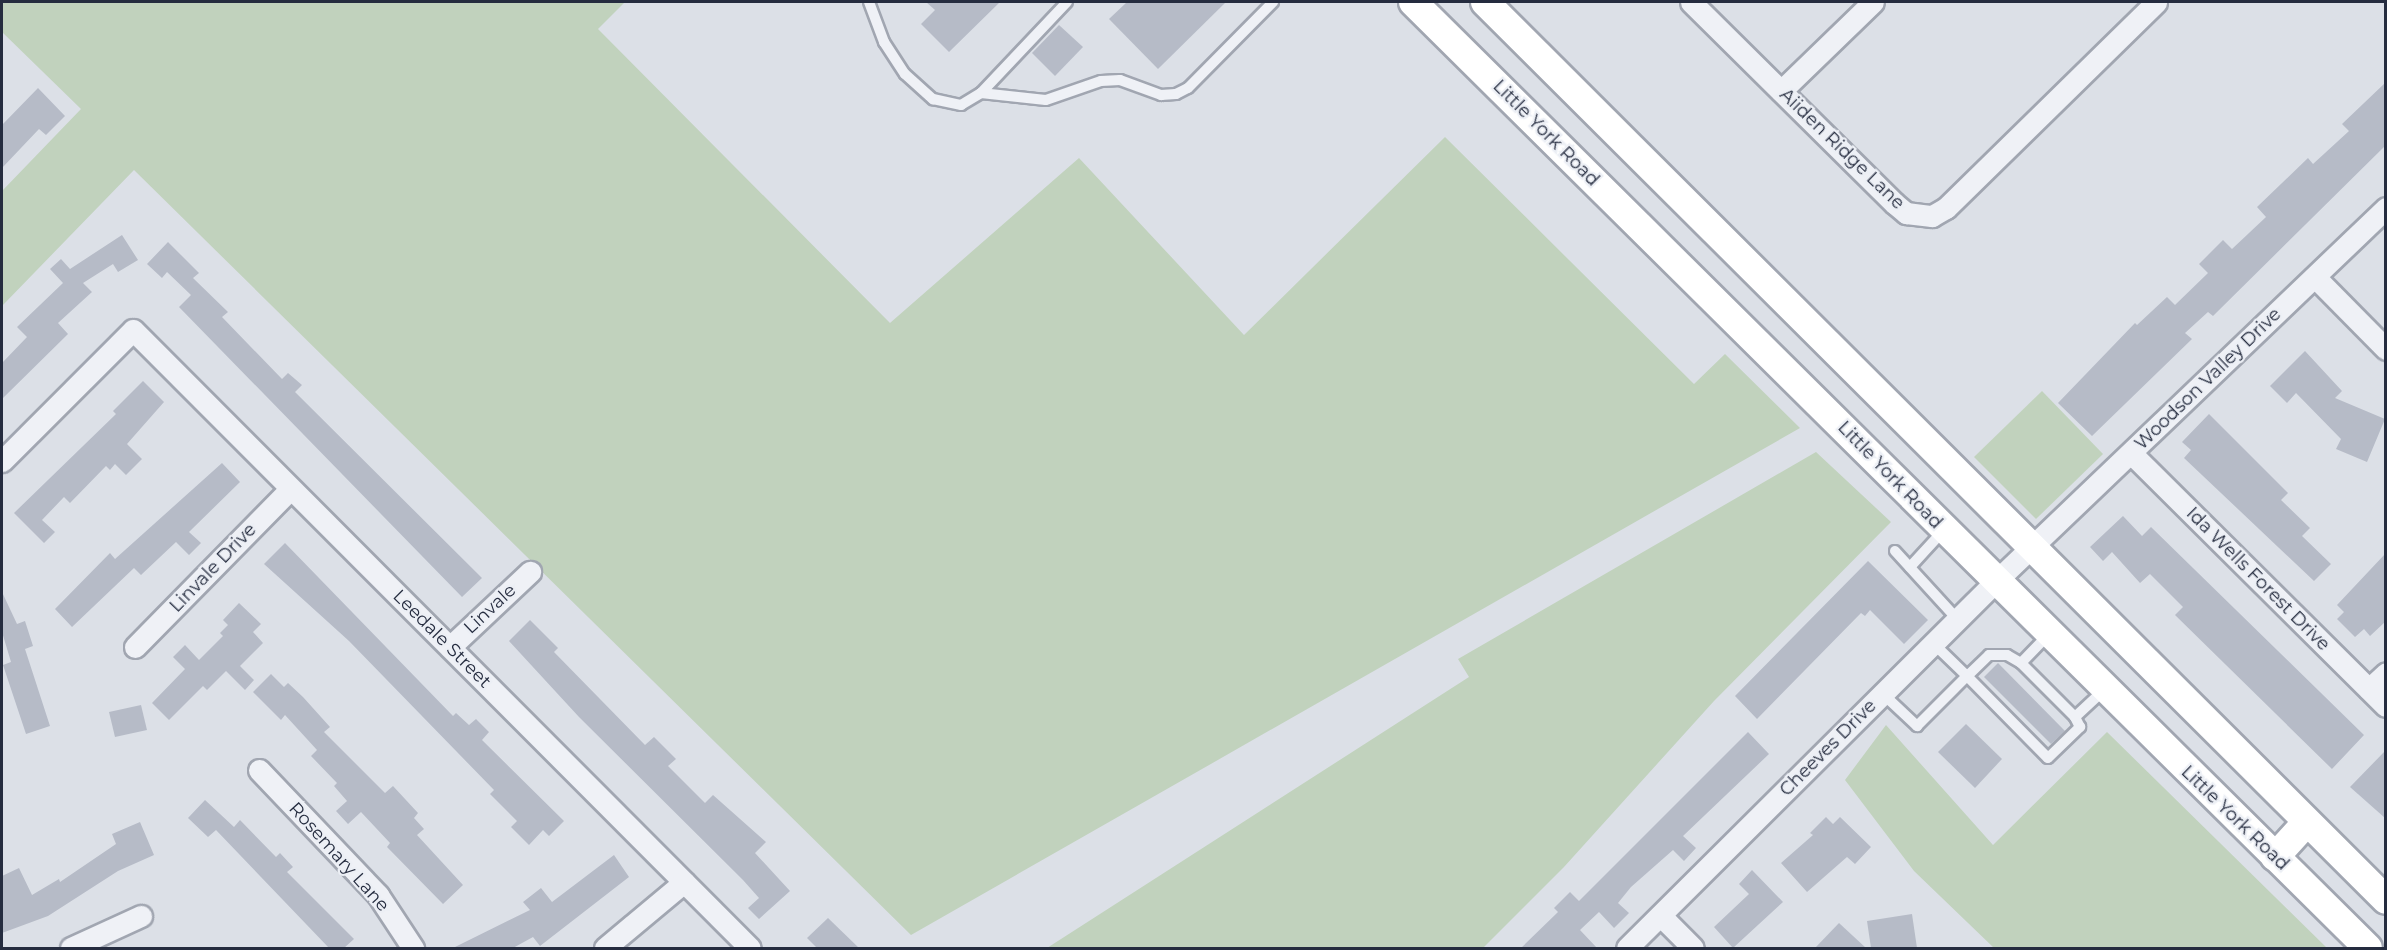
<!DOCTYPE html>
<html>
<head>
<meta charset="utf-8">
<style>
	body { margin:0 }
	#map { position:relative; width:2387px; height:950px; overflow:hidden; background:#dce0e7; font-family:Montserrat,sans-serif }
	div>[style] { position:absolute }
	.green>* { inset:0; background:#c1d2bd }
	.building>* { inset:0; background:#b6bbc7 }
	.roads { filter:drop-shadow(2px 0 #a1a6b1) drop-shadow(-2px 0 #a1a6b1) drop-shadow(0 2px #a1a6b1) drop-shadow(0 -2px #a1a6b1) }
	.lane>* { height:10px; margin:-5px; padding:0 5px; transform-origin:5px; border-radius:5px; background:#eff1f6 }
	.street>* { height:21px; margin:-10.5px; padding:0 10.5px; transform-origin:10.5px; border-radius:10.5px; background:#eff1f6 }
	.secondary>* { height:28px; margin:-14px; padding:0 14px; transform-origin:14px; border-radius:14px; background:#fff }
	span { translate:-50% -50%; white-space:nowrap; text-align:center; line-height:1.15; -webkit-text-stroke:4.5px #eceff5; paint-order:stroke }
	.street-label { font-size:18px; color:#252c3f }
	.frame { position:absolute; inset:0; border:3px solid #252c3f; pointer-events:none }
</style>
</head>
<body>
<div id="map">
	<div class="green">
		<div style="clip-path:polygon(2px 2px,625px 2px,598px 29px,890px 323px,1079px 158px,1244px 335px,1445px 137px,1694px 384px,1725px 354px,1800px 428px,911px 935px,134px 170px,2px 306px,2px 191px,81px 109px,2px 32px)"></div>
		<div style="clip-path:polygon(2042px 391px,2103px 454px,2036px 519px,1974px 457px)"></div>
		<div style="clip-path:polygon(1816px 452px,1891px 522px,1714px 701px,1564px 867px,1483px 948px,1047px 948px,1469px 677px,1458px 659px)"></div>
		<div style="clip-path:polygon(1886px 725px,1993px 845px,2107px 732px,2327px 948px,1994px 948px,1914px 871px,1845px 780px)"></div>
	</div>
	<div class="building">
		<div style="clip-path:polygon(926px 2px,1000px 2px,949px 52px,921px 24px,935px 10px)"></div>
		<div style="clip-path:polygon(1127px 2px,1226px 2px,1158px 69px,1109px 19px)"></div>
		<div style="clip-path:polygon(1059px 25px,1083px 47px,1055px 76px,1032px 53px)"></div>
		<div style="clip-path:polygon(2385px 83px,2385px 146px,2213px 316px,2208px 312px,2185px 333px,2192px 339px,2092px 436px,2058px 403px,2135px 323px,2137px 325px,2167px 297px,2175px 305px,2208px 273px,2199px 264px,2223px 240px,2232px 249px,2266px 217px,2257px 207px,2308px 158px,2313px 164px,2349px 131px,2342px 124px)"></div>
		<div style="clip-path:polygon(38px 88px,65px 116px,46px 135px,39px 129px,2px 168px,2px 125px)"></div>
		<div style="clip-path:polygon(122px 235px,138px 260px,118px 272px,113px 264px,83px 283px,92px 292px,58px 323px,68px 334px,2px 399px,2px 363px,27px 337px,17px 327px,63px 283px,50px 269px,61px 259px,70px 269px)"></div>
		<div style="clip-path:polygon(168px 242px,199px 273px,193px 278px,228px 312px,222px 317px,282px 379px,288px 373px,302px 385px,295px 392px,482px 578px,462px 597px,179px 307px,191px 295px,167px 272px,162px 278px,147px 264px)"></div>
		<div style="clip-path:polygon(2305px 351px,2342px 391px,2335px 398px,2385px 419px,2367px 462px,2336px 449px,2341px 439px,2296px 393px,2287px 403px,2270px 386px)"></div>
		<div style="clip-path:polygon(143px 381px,164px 402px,127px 444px,142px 459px,126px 475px,115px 464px,110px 470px,106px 466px,70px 503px,64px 497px,42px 520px,55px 532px,44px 543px,14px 513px,116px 414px,113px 411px)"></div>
		<div style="clip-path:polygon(2209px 414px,2288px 493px,2281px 500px,2310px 528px,2302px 536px,2331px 564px,2314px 581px,2184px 458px,2191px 450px,2182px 442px)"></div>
		<div style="clip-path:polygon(222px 463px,240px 482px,189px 532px,201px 543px,189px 555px,176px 542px,141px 575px,134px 568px,72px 627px,55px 609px,110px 553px,115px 559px)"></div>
		<div style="clip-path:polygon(2123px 516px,2142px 536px,2151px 527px,2364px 735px,2332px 769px,2175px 615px,2183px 607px,2150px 574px,2140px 583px,2112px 552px,2103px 561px,2090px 547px)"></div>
		<div style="clip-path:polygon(285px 543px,453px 716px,456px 713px,469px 725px,476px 719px,489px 732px,482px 740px,564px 821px,549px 836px,543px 830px,529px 845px,511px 827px,517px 821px,490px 794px,494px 790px,349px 641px,264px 564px)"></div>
		<div style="clip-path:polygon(2385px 554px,2385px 622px,2370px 636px,2364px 629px,2355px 637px,2337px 619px,2344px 612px,2337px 605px)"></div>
		<div style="clip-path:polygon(1868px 561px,1928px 620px,1904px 644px,1870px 610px,1865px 616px,1861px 613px,1757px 719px,1735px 696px)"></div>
		<div style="clip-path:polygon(2px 592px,17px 624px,25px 621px,33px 646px,25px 649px,50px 726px,26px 734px,3px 665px,11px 662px,2px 632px)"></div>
		<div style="clip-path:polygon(239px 603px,261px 624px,253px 632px,263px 643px,240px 666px,254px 680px,245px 690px,226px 671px,207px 690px,203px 686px,169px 720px,152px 703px,185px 669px,173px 657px,185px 645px,199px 660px,223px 636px,220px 633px,228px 625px,223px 620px)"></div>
		<div style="clip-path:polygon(530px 620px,558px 648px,554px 652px,645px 745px,654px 737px,676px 759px,668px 766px,705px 803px,713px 795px,766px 842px,755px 853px,790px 891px,759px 919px,748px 908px,759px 898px,743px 880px,579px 717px,509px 641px)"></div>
		<div style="clip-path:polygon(1998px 663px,2065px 731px,2051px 744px,1984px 677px)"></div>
		<div style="clip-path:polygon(271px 674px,284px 687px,288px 683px,303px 697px,330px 727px,324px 732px,385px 793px,393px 786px,418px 813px,414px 818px,424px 829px,417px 835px,463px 885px,443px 904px,387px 847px,390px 843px,361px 812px,348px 824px,336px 811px,347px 801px,334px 786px,337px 783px,311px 756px,317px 750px,285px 715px,281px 720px,253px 692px)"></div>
		<div style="clip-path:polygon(141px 705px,147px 730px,115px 737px,109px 712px)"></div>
		<div style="clip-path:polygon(1966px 724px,2002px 759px,1975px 788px,1938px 752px)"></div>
		<div style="clip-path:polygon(1748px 732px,1769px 754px,1683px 836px,1696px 848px,1684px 861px,1673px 850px,1631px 887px,1618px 903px,1629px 913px,1614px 928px,1599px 912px,1580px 930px,1597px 948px,1521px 948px,1558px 912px,1554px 908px,1570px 892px,1579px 901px)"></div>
		<div style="clip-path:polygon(2385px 751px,2385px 818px,2350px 787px)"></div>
		<div style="clip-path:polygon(205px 800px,234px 827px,240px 820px,276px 857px,280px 853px,293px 867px,287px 872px,354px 939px,344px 948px,329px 948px,216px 830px,208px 837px,188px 818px)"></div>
		<div style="clip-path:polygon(1826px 817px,1833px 824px,1840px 817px,1871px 847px,1855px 864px,1847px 857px,1807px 892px,1781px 863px,1813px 835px,1810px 833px)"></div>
		<div style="clip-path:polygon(140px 822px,154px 855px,118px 871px,48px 916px,2px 933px,2px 876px,19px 868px,32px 895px,59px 879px,60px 882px,116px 844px,112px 834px)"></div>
		<div style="clip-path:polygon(614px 855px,629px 877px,540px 946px,533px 937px,513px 948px,453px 948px,530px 910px,523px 902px,541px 888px,552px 902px)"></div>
		<div style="clip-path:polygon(1752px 870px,1783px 902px,1733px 948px,1714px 927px,1749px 894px,1739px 884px)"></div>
		<div style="clip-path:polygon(1912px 914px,1917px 948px,1871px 948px,1867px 921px)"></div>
		<div style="clip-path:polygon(828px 918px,859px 948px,817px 948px,807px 938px)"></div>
		<div style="clip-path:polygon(1839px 923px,1866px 948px,1815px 948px)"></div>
	</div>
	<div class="roads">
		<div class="lane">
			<div style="left:869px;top:2px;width:43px;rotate:69.4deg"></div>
			<div style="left:884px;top:42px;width:38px;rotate:57deg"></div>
			<div style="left:905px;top:74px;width:38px;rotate:42deg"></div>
			<div style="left:933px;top:99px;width:29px;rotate:12deg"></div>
			<div style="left:961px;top:105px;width:23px;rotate:-31deg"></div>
			<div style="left:981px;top:93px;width:125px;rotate:-46.6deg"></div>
			<div style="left:981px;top:93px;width:65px;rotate:6.1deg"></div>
			<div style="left:1046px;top:100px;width:58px;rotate:-19.1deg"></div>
			<div style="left:1101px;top:81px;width:19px;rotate:-3deg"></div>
			<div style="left:1120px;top:80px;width:44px;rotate:20.1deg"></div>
			<div style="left:1161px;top:95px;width:15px;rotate:-4deg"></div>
			<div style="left:1176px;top:94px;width:13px;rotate:-27deg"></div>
			<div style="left:1188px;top:88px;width:121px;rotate:-45.3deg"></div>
			<div style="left:1895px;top:551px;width:92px;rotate:47.6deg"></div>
			<div style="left:1910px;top:567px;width:50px;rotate:-47.4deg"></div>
			<div style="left:2021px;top:663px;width:39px;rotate:-46deg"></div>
			<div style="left:1883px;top:694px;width:47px;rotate:43.3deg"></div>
			<div style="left:1917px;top:726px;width:71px;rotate:-45deg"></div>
			<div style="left:1967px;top:676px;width:47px;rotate:-135.9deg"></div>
			<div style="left:2075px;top:717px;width:76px;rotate:-135deg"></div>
			<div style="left:2021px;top:663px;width:16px;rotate:-150deg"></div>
			<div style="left:2007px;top:655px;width:18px;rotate:180deg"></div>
			<div style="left:1989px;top:655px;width:30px;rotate:136deg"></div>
			<div style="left:1967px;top:676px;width:115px;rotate:45.4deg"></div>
			<div style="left:2048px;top:758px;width:45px;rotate:-44.1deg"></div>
			<div style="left:2080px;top:727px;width:11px;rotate:-117deg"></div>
			<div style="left:2075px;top:717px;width:40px;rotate:-43deg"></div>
		</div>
		<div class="street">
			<div style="left:1691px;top:2px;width:286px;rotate:44.7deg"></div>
			<div style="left:1894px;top:203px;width:16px;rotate:40deg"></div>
			<div style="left:1906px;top:213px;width:26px;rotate:7deg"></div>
			<div style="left:1932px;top:216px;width:16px;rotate:-30deg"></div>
			<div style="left:1946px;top:208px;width:294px;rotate:-44.4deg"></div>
			<div style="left:1781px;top:91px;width:128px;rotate:-44.1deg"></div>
			<div style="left:2315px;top:277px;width:101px;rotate:45.4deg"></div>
			<div style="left:2131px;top:453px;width:359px;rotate:44.8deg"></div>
			<div style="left:2px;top:461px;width:185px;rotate:-45deg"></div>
			<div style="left:133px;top:330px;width:873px;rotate:45.05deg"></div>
			<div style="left:135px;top:647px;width:221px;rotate:-45.5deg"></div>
			<div style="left:450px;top:647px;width:110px;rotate:-43.2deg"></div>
			<div style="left:2369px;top:689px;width:23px;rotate:-43deg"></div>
			<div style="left:259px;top:770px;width:173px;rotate:46.4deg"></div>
			<div style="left:378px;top:895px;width:64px;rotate:56.6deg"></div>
			<div style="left:1661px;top:916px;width:45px;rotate:45deg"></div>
			<div style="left:71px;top:948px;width:77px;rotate:-24.6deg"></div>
			<div style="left:605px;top:948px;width:103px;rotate:-39.9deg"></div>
			<div style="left:1627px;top:948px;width:519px;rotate:-44.84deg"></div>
			<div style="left:1995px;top:582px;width:541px;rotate:-43.73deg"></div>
		</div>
		<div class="secondary">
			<div style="left:1413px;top:2px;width:1344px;rotate:44.73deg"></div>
			<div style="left:1485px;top:2px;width:1272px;rotate:44.9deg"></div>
			<div style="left:2275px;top:857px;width:47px;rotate:-47.6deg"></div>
		</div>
	</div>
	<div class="street-label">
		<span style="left:1546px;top:133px;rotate:45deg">Little York Road</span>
		<span style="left:1842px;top:149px;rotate:44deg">Aiiden Ridge Lane</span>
		<span style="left:2208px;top:379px;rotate:-44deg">Woodson Valley Drive</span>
		<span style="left:1890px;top:475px;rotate:46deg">Little York Road</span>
		<span style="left:213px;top:568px;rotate:-46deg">Linvale Drive</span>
		<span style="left:2258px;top:579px;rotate:45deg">Ida Wells Forest Drive</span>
		<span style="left:490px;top:609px;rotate:-43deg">Linvale</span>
		<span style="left:442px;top:639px;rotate:45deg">Leedale Street</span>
		<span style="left:1828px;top:748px;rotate:-45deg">Cheeves Drive</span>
		<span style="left:2235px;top:818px;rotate:44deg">Little York Road</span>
		<span style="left:339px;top:857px;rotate:48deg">Rosemary Lane</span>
	</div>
	<div class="frame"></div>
</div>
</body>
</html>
